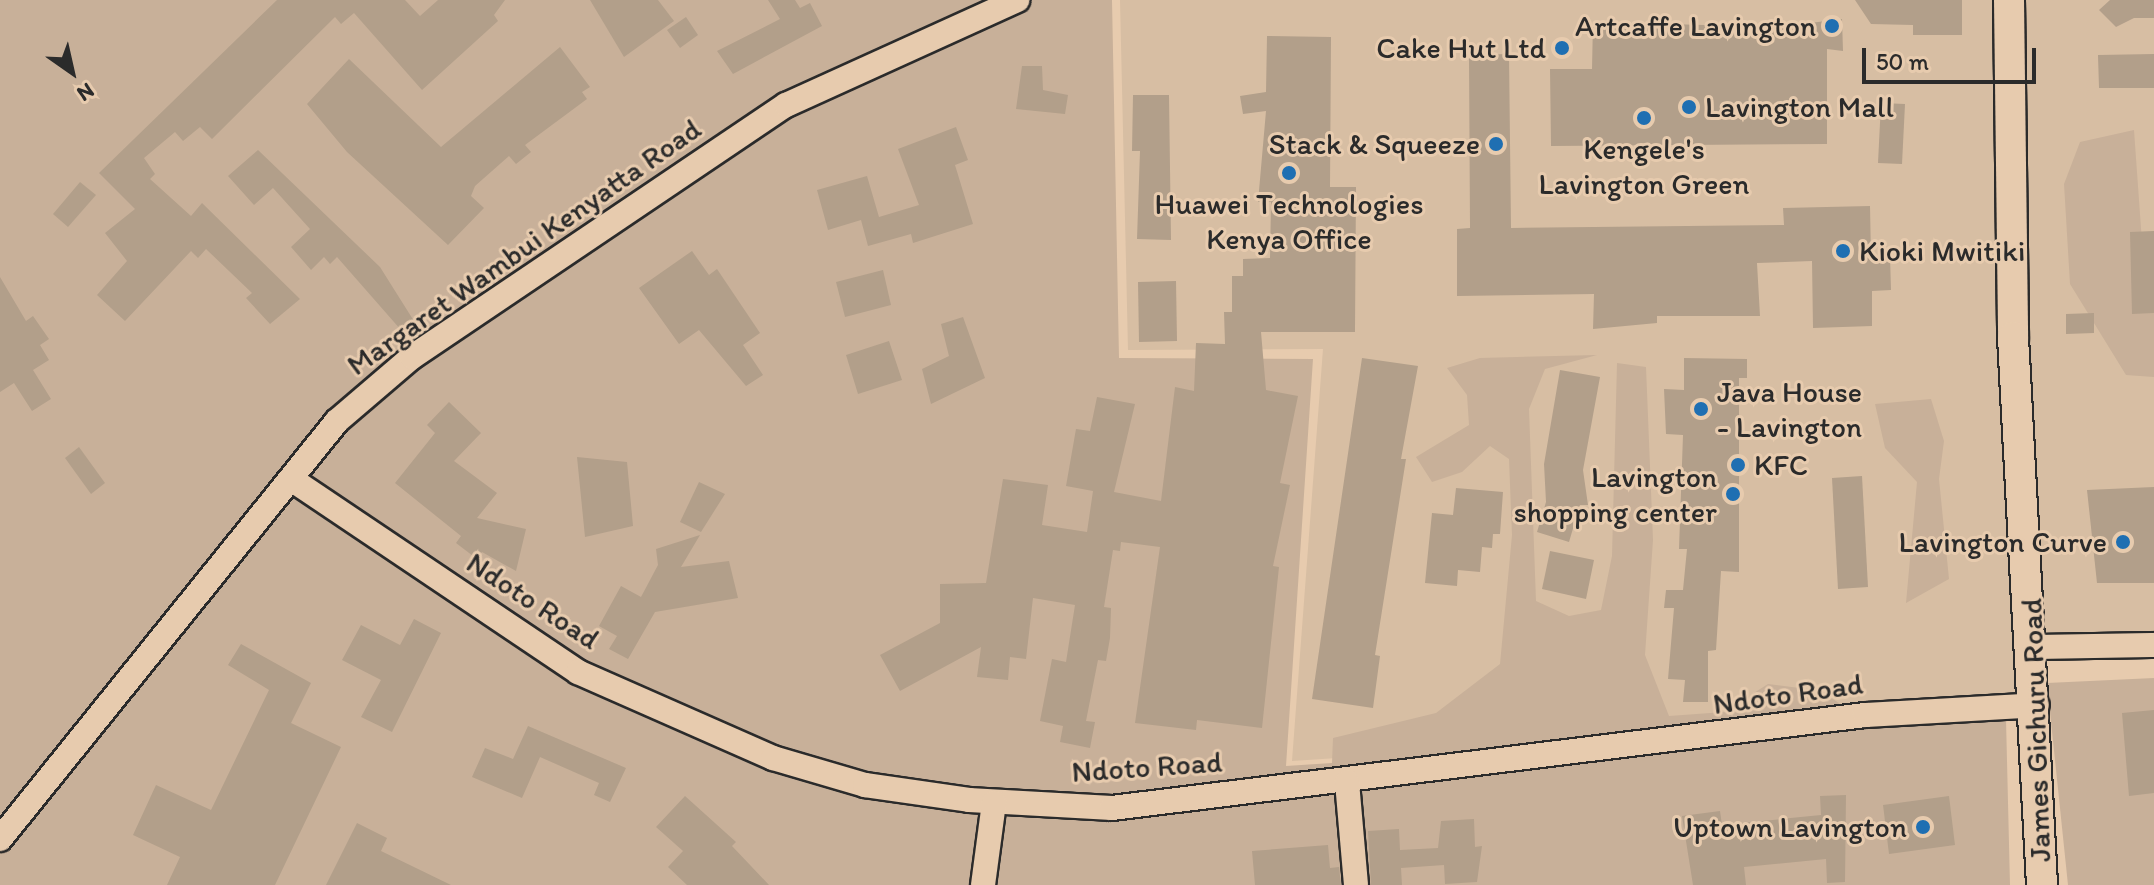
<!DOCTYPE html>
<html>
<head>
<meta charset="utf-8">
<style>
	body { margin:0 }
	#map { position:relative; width:2154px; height:885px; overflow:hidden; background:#e7cbae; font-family:Itim,sans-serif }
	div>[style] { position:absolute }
	.built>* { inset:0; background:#d7bea3 }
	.green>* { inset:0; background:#c8b099 }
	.building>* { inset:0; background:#b29f8a }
	.roads { filter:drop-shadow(2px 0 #2b2b2b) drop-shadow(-2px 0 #2b2b2b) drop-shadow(0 2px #2b2b2b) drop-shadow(0 -2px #2b2b2b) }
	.minor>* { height:24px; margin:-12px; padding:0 12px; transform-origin:12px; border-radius:12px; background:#e7cbae }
	.major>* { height:30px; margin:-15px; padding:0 15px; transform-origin:15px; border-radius:15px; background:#e7cbae }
	.dots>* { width:22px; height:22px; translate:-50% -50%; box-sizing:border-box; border:4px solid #e7cbae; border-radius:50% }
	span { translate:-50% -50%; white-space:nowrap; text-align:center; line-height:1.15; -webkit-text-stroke:6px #e7cbae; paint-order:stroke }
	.poi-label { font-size:30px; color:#2b2b2b }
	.right { translate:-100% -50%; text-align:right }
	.left { translate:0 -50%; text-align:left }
	.street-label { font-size:30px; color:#2b2b2b }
	.north { position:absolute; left:32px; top:32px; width:80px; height:80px; -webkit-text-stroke:6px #e7cbae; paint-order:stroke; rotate:146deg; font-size:22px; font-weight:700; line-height:32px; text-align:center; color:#2b2b2b }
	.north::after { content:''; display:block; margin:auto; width:28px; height:36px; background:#2b2b2b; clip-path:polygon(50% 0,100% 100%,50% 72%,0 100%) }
	.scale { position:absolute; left:1862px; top:48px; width:174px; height:36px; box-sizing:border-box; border:4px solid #2b2b2b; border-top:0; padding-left:10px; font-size:24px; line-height:28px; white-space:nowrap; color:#2b2b2b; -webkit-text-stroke:6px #e7cbae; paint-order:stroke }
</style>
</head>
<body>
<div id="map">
	<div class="built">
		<div style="clip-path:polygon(1120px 0,2154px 0,2154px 638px,2013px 643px,2016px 713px,1292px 761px,1323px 349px,1128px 350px)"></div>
	</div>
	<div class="green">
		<div style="clip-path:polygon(0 0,1112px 0,1119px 358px,1313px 359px,1286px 766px,1332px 763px,1333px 738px,1436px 713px,1500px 664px,1512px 535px,1509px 459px,1490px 446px,1462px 472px,1432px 482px,1416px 457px,1469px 425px,1467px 395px,1447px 368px,1480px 358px,1597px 355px,1545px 369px,1529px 409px,1536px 601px,1569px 616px,1601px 610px,1612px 556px,1617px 363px,1646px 367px,1653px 540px,1645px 655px,1669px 716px,1724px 712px,1768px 684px,1823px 691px,1871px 728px,2006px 719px,2010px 885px,0 885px)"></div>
		<div style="clip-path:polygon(2134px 130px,2142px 242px,2154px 269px,2154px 377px,2126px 375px,2070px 284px,2064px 184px,2080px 142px)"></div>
		<div style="clip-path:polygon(1931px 399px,1944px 441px,1939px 479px,1949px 579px,1906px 603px,1917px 482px,1885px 448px,1875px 404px)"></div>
		<div style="clip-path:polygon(2154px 678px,2154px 885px,2068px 885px,2047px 683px)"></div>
	</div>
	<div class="building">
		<div style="clip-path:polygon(277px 0,405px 0,420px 16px,438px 0,505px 0,494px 15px,498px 21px,422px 90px,354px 13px,341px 24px,335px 17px,212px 139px,200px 127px,183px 141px,175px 132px,144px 158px,155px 174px,150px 179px,191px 216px,202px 203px,300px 299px,270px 324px,246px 298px,252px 293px,206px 249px,198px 258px,191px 251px,125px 321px,97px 295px,127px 261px,105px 233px,135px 209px,99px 173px)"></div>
		<div style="clip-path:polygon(590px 0,658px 0,674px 21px,624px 57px)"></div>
		<div style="clip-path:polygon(768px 0,795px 0,800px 8px,810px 3px,822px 26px,733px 74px,717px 51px,780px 19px)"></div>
		<div style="clip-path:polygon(1855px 0,1962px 0,1962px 35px,1913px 35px,1913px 25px,1871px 24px)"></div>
		<div style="clip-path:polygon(2110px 0,2154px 0,2154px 18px,2134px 18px,2116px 27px,2099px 10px)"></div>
		<div style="clip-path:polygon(686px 17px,698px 35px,680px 48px,667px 30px)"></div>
		<div style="clip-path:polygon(1842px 19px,1843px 51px,1827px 49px,1827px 144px,1551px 146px,1550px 69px,1592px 69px,1593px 22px,1778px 27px)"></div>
		<div style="clip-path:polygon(1267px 36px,1331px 37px,1330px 187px,1356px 187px,1355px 332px,1261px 332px,1266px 390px,1298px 396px,1280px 483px,1290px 485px,1273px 566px,1279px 567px,1262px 728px,1197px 720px,1196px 730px,1135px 723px,1160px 547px,1121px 542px,1120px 551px,1113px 550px,1104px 607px,1111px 608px,1110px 638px,1106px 661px,1098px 660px,1086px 721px,1095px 722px,1090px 748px,1060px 742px,1063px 726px,1040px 721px,1052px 659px,1066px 662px,1075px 605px,1033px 598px,1026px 659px,1010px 657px,1008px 680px,977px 677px,981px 647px,900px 691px,880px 655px,940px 623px,940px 584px,986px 583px,1003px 479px,1048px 485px,1042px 525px,1087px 532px,1093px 491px,1066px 486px,1076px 429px,1090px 431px,1097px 397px,1135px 404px,1114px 492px,1161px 501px,1175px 387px,1194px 391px,1196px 343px,1225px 344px,1224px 312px,1232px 312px,1232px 276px,1243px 276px,1243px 259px,1270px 258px,1271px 202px,1258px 202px,1266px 111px,1243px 114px,1240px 96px,1266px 92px)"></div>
		<div style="clip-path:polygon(560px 47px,590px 87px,582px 92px,587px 99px,525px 145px,531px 152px,516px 164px,509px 156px,475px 186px,471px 196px,484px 208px,448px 245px,347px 152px,307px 104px,349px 59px,441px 147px)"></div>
		<div style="clip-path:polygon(1509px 54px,1511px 228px,1784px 225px,1783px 208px,1870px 206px,1871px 257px,1890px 256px,1891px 290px,1872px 291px,1872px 326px,1813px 328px,1812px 261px,1757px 263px,1760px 316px,1657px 316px,1657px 323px,1593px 329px,1594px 294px,1457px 296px,1457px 229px,1470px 228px,1469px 55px)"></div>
		<div style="clip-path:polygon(2154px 54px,2154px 88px,2099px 88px,2098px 55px)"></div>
		<div style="clip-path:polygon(1022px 66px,1042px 66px,1043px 90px,1068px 95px,1065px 114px,1016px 109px)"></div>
		<div style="clip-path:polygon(1133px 95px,1169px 95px,1171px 240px,1137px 239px,1140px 151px,1132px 151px)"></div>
		<div style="clip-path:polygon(1881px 103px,1905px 104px,1902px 164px,1878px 163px)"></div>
		<div style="clip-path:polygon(956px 127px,968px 160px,955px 165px,973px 224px,913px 243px,911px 234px,868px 246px,861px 220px,828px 230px,817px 190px,867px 176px,879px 217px,919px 205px,898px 149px)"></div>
		<div style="clip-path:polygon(258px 150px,380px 267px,419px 329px,408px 338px,337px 257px,330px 264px,324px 257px,311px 270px,291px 247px,310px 229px,273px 188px,254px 205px,228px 176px)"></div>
		<div style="clip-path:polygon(80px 182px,96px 195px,68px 227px,53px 214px)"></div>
		<div style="clip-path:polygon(2154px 231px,2154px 313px,2132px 314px,2130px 232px)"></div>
		<div style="clip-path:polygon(692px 251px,709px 275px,717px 269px,760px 333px,743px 345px,763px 375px,746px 386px,699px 330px,679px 344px,639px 288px)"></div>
		<div style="clip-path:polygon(883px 270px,891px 305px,845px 317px,836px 282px)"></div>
		<div style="clip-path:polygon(0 277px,26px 321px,33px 316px,49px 339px,40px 345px,49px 360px,33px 370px,51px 399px,32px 411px,14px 383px,0 392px)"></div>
		<div style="clip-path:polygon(1176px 281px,1177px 341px,1139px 342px,1138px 282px)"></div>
		<div style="clip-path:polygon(2094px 313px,2094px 333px,2066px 334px,2066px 314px)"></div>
		<div style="clip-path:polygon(963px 317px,985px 378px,931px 404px,922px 369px,949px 356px,941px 324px)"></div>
		<div style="clip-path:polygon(889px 341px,902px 380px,858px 394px,846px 355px)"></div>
		<div style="clip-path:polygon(1362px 358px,1418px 366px,1401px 459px,1406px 459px,1375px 655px,1380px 656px,1373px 708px,1312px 699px)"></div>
		<div style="clip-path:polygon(1684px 358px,1747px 359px,1747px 378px,1739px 378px,1739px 572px,1721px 571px,1716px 650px,1708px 651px,1708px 702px,1683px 702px,1685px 680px,1668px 679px,1674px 608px,1664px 608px,1666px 590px,1683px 590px,1687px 549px,1679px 549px,1683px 435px,1666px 434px,1664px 389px,1684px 390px)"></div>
		<div style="clip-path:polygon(1560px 370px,1600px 377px,1583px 470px,1588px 505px,1580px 505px,1569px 542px,1537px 532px,1546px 502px,1544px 464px)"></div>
		<div style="clip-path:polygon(449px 402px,481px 433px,454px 461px,497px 493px,477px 518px,526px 529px,516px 571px,482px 552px,477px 559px,456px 543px,461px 536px,395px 483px,435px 433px,427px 425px)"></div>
		<div style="clip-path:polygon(79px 447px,105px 483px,91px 494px,65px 458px)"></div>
		<div style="clip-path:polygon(577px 457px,627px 462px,633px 526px,585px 537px)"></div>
		<div style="clip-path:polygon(1862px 476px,1868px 587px,1838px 589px,1832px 478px)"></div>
		<div style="clip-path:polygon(699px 482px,725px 494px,701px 532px,680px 522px)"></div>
		<div style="clip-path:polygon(2154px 487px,2154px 583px,2097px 583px,2087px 490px)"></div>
		<div style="clip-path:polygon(1456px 488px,1503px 492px,1500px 534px,1493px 534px,1492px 548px,1482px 547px,1480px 572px,1458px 570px,1457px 586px,1425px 583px,1432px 513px,1453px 515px)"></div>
		<div style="clip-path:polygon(700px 535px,681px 567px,729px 561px,738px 598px,655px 612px,628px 659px,609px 649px,617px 636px,599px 626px,621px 586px,641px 597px,658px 565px,656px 549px)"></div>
		<div style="clip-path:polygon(1550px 551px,1594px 560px,1586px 599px,1542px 589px)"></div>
		<div style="clip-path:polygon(414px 619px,441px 633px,392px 732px,361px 717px,381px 680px,342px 660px,361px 625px,400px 645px)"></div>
		<div style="clip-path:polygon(241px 644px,311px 683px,291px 723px,341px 747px,275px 885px,167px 885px,180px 857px,133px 835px,156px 785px,211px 810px,269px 690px,228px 665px)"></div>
		<div style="clip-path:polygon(2154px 710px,2154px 793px,2129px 796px,2122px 713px)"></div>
		<div style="clip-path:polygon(528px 726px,626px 768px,610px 802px,594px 795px,599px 783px,540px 757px,522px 798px,472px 777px,485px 748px,513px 759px)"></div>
		<div style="clip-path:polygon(1846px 795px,1845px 882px,1827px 883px,1826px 859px,1744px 867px,1746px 885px,1693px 885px,1682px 816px,1720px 811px,1722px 825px,1821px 815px,1820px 796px)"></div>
		<div style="clip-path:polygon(685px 796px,736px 842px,732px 846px,769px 885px,687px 885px,668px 867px,683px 851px,656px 827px)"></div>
		<div style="clip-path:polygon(1949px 796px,1955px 845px,1889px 854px,1883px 805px)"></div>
		<div style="clip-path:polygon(1474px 819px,1475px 847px,1482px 846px,1477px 882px,1445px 884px,1444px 865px,1401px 868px,1402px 885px,1371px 885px,1368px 831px,1399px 829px,1400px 850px,1438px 848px,1441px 821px)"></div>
		<div style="clip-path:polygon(357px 823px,387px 838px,381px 851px,451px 885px,326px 885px)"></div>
		<div style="clip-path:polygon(1328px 845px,1330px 868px,1339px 867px,1341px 885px,1255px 885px,1252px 851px)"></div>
	</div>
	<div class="roads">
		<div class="minor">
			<div style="left:291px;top:479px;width:346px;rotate:33.9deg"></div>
			<div style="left:578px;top:672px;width:213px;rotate:23.8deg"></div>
			<div style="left:773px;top:758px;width:96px;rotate:16.4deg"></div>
			<div style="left:865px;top:785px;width:105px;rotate:8.2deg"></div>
			<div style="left:969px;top:800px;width:143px;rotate:3.2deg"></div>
			<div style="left:1112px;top:808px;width:759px;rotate:-7.04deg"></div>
			<div style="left:1865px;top:715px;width:172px;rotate:-3.3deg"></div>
			<div style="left:2034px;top:647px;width:120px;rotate:-1deg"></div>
			<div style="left:1347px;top:782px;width:103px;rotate:85deg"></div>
			<div style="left:0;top:839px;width:537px;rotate:-51.12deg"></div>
			<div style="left:337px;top:421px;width:99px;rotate:-40.5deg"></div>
			<div style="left:412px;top:357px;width:451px;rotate:-34deg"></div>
			<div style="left:786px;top:105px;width:254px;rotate:-24.4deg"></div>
			<div style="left:983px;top:885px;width:83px;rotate:-82.4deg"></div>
		</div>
		<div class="major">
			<div style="left:2009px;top:0;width:337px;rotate:89.3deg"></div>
			<div style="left:2013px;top:337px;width:549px;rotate:86.97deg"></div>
		</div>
	</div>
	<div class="dots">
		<div style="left:1832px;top:26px;background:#1f6fb2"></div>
		<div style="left:1562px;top:48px;background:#1f6fb2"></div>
		<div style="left:1689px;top:107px;background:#1f6fb2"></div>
		<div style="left:1644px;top:118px;background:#1f6fb2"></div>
		<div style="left:1496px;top:144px;background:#1f6fb2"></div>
		<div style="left:1289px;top:173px;background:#1f6fb2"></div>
		<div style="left:1843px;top:251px;background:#1f6fb2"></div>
		<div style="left:1701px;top:409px;background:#1f6fb2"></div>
		<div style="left:1738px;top:465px;background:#1f6fb2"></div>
		<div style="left:1733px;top:494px;background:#1f6fb2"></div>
		<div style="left:2123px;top:542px;background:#1f6fb2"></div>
		<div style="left:1923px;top:827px;background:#1f6fb2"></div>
	</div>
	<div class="poi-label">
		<span class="right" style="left:1816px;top:26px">Artcaffe Lavington</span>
		<span class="right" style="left:1546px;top:48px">Cake Hut Ltd</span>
		<span class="left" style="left:1705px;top:107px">Lavington Mall</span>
		<span class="right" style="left:1480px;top:144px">Stack &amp; Squeeze</span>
		<span style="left:1644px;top:166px">Kengele's<br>Lavington Green</span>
		<span style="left:1289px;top:221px">Huawei Technologies<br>Kenya Office</span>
		<span class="left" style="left:1859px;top:251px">Kioki Mwitiki</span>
		<span class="left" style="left:1717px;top:409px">Java House<br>- Lavington</span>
		<span class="left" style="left:1754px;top:465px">KFC</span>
		<span class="right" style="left:1717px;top:494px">Lavington<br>shopping center</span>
		<span class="right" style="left:2107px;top:542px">Lavington Curve</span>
		<span class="right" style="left:1907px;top:827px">Uptown Lavington</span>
	</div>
	<div class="street-label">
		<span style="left:524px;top:247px;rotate:-35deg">Margaret Wambui Kenyatta Road</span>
		<span style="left:533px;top:601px;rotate:33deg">Ndoto Road</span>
		<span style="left:1788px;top:694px;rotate:-8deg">Ndoto Road</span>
		<span style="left:2036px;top:730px;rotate:-92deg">James Gichuru Road</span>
		<span style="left:1147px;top:767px;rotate:-4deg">Ndoto Road</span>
	</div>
	<div class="north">N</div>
	<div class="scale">50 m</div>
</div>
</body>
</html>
